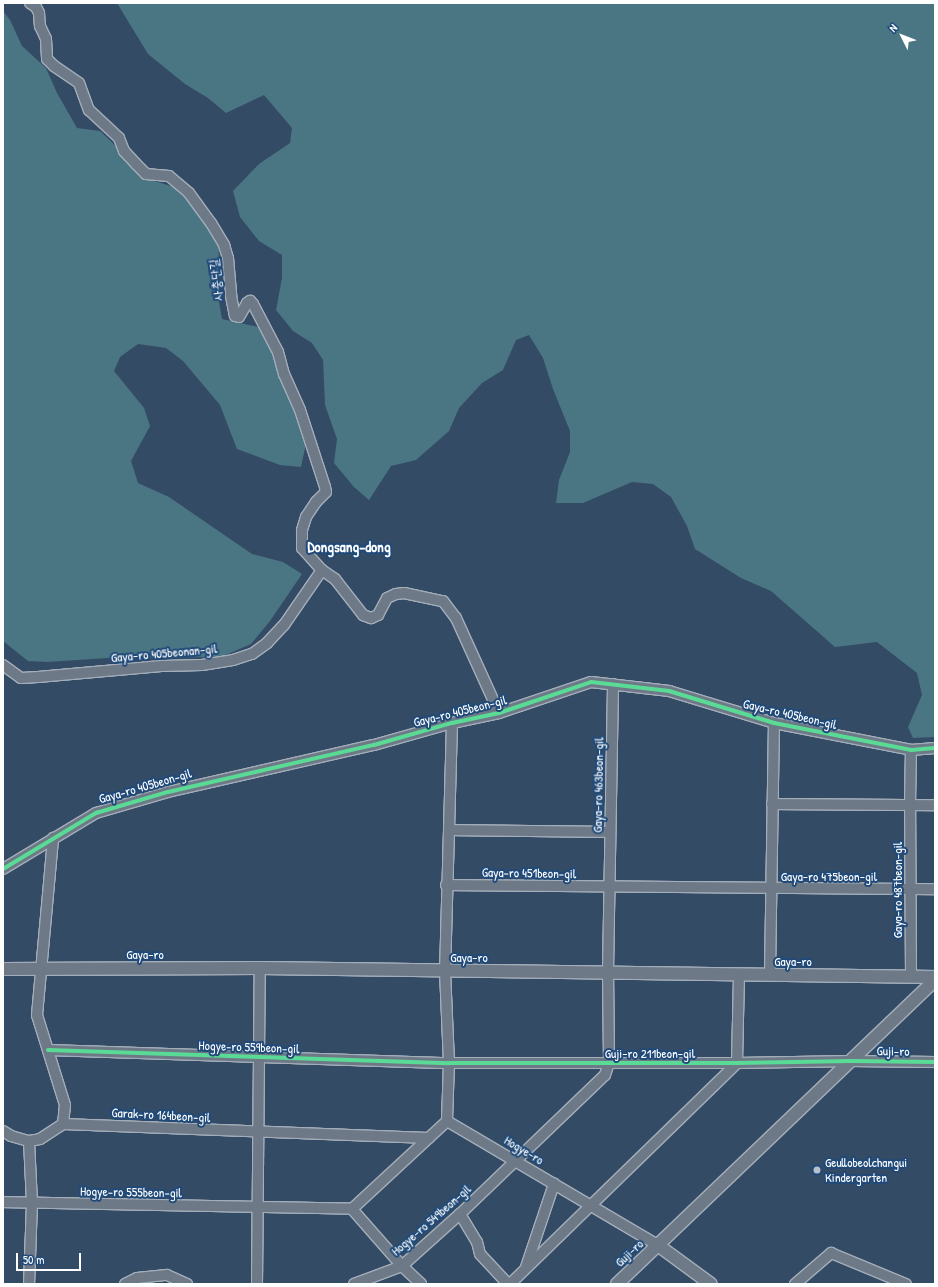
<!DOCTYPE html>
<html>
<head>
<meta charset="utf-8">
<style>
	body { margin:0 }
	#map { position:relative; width:938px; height:1287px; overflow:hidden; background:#344b65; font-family:"Patrick Hand","Poor Story",sans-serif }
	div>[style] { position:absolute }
	.green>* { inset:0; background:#4a7683 }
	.roads { filter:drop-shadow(1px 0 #a4aeba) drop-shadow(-1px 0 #a4aeba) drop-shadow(0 1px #a4aeba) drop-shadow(0 -1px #a4aeba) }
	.minor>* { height:10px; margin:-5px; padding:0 5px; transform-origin:5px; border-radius:5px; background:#6d7986 }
	.major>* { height:12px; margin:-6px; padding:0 6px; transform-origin:6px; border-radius:6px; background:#6d7986 }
	.cycleway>* { height:4px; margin:-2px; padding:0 2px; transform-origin:2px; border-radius:2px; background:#5adb95 }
	.dots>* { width:11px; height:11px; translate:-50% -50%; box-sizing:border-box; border:2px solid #1f4a7a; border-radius:50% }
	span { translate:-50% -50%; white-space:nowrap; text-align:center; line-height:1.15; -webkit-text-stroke:4px #1f4a7a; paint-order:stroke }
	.street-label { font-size:13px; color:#fff }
	.poi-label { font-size:13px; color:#fff }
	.left { translate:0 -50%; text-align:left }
	.quarter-label { font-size:15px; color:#fff; font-weight:700 }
	.frame { position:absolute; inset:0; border:4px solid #fff; pointer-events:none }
	.north { position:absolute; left:882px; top:16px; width:40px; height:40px; -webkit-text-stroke:3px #1f4a7a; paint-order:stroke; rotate:312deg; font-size:11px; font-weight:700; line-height:16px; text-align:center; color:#fff }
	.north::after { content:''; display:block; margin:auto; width:14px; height:18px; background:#fff; clip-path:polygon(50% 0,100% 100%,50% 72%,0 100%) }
	.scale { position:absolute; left:16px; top:1253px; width:65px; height:18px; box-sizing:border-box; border:2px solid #fff; border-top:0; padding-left:5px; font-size:12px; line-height:14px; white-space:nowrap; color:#fff; -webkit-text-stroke:3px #1f4a7a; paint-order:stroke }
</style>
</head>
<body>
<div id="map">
	<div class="green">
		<div style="clip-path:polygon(117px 3px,935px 3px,935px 737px,913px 738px,908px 727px,922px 695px,917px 673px,877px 642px,835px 647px,771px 591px,741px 578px,695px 549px,687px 526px,671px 497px,653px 484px,632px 482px,583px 503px,556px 503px,559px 480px,570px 452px,570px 431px,553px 389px,543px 358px,529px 335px,516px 340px,503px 370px,482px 383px,459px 408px,449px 431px,416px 460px,391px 466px,369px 500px,354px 487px,334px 463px,337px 439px,325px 405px,323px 360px,312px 343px,293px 331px,276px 310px,282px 278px,282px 255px,259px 241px,240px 217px,233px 191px,259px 164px,290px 143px,292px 128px,264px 95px,226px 113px,208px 98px,185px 84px,148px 54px)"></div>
		<div style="clip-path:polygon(3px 11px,10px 20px,22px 46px,46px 68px,57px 93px,77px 128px,100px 131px,120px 150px,129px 165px,142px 177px,180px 189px,219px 236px,218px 295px,222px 319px,263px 328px,277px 355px,306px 444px,301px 467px,280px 465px,237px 449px,220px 405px,183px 361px,166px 348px,138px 344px,120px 357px,114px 371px,144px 408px,150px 426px,131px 461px,138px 483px,169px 497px,252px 554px,283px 562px,302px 574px,270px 621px,251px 644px,221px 657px,108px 658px,47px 662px,28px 661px,3px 641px)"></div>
	</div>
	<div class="roads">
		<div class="minor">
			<div style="left:30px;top:3px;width:7px;rotate:34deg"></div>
			<div style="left:36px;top:7px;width:7px;rotate:63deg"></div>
			<div style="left:39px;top:13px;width:13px;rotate:86deg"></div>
			<div style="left:40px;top:26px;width:14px;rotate:65deg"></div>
			<div style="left:46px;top:39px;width:20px;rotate:87deg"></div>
			<div style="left:47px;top:59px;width:10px;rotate:45deg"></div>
			<div style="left:54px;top:66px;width:30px;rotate:34deg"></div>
			<div style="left:79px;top:83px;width:29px;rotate:70deg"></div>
			<div style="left:89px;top:110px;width:41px;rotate:43deg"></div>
			<div style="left:119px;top:138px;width:14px;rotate:69deg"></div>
			<div style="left:124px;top:151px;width:18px;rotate:47deg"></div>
			<div style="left:136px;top:164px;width:14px;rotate:45deg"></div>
			<div style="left:146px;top:174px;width:23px;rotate:5deg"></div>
			<div style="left:169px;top:176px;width:26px;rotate:40deg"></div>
			<div style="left:189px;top:193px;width:37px;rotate:54deg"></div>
			<div style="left:211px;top:223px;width:26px;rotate:59deg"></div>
			<div style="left:224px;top:245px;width:14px;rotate:73deg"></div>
			<div style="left:228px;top:258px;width:38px;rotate:85deg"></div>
			<div style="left:231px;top:296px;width:20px;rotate:79deg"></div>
			<div style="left:235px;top:316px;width:4px;rotate:14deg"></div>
			<div style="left:239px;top:317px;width:16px;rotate:-60deg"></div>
			<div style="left:247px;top:303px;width:4px;rotate:-34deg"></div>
			<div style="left:250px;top:301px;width:4px;rotate:45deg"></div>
			<div style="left:253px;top:304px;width:54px;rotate:62.5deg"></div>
			<div style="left:278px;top:352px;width:23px;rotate:75deg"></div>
			<div style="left:284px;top:374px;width:39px;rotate:66deg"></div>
			<div style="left:300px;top:410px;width:81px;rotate:72deg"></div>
			<div style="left:325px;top:487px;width:5px;rotate:79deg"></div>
			<div style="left:326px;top:492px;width:14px;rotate:135deg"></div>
			<div style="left:316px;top:502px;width:18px;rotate:124deg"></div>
			<div style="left:306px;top:517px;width:14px;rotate:107deg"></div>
			<div style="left:302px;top:530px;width:18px;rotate:90deg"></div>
			<div style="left:302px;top:548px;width:30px;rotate:48deg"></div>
			<div style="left:3px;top:665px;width:22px;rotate:36deg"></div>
			<div style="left:21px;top:678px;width:17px;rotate:-3deg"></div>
			<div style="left:38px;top:677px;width:124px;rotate:-5.1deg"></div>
			<div style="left:162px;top:666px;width:40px;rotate:-1.4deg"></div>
			<div style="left:202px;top:665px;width:31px;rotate:-9deg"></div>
			<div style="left:233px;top:660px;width:20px;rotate:-18deg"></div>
			<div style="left:252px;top:654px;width:19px;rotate:-36deg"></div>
			<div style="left:267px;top:643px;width:25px;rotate:-47deg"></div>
			<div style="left:284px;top:625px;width:67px;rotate:-55.4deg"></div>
			<div style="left:322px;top:570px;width:16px;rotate:35deg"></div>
			<div style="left:335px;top:579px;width:46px;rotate:52.1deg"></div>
			<div style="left:363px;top:615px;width:9px;rotate:21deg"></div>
			<div style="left:371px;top:618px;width:8px;rotate:-23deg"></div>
			<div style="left:378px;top:615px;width:19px;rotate:-62deg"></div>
			<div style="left:387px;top:598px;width:10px;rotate:-24deg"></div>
			<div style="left:396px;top:594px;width:8px;rotate:-7deg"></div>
			<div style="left:404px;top:593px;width:40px;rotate:12deg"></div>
			<div style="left:443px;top:601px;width:21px;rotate:53deg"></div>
			<div style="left:456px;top:618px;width:104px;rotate:65.6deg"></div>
			<div style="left:452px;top:723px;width:248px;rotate:91.6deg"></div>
			<div style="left:445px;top:971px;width:92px;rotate:87.5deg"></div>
			<div style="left:449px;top:1063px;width:58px;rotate:92deg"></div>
			<div style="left:447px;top:1121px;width:246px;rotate:30.5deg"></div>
			<div style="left:772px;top:804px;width:163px;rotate:0.4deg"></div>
			<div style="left:449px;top:830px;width:161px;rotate:0.7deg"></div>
			<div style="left:3px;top:869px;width:109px;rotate:-31.1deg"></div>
			<div style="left:96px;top:813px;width:75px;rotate:-16.3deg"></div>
			<div style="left:168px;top:792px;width:211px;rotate:-12.9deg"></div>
			<div style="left:374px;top:745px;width:81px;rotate:-15.8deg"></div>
			<div style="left:452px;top:723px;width:48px;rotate:-12deg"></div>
			<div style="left:499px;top:713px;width:97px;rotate:-18.6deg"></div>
			<div style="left:591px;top:682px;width:79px;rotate:6.6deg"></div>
			<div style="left:669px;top:691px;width:110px;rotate:16.9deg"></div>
			<div style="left:774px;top:723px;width:140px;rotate:11.1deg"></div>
			<div style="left:911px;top:750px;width:24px;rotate:-5deg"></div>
			<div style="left:446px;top:885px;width:489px;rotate:0.5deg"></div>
			<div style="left:770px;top:975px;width:252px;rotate:-89.1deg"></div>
			<div style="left:911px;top:976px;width:171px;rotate:-90.3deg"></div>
			<div style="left:910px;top:805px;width:55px;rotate:-89deg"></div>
			<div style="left:48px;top:1050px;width:401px;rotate:1.9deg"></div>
			<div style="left:449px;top:1063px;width:288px"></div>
			<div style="left:737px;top:1063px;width:114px;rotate:-1deg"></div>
			<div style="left:851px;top:1061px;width:84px;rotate:0.7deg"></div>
			<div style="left:63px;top:1124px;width:366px;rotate:2.2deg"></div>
			<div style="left:3px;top:1131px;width:9px;rotate:32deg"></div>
			<div style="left:11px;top:1136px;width:19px;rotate:16deg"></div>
			<div style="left:29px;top:1141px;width:11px;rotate:-10deg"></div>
			<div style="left:40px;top:1139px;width:27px;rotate:-33deg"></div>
			<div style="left:63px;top:1124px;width:19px;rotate:-84deg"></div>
			<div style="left:65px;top:1105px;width:94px;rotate:-107.3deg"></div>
			<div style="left:37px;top:1015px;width:178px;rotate:-84.8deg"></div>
			<div style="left:29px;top:1141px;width:62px;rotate:87.2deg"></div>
			<div style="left:32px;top:1203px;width:81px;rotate:92.1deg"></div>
			<div style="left:3px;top:1202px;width:349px;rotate:1.1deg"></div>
			<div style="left:352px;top:1209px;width:129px;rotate:-42.8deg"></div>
			<div style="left:352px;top:1209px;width:76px;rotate:48.7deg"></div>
			<div style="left:402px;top:1266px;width:26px;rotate:43deg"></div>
			<div style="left:460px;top:1214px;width:33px;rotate:59deg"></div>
			<div style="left:477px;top:1242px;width:12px;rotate:76deg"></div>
			<div style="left:480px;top:1254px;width:41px;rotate:47deg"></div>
			<div style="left:526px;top:1267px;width:88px;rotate:-71.4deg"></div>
			<div style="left:125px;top:1284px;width:13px;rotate:-27deg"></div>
			<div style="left:137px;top:1278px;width:30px;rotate:-6deg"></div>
			<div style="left:167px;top:1275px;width:22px;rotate:24deg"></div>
			<div style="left:257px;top:1284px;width:316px;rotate:-89.5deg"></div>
			<div style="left:354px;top:1284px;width:51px;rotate:-20.6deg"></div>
			<div style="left:402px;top:1266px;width:78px;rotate:-41.9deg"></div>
			<div style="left:460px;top:1214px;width:201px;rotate:-43.8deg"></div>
			<div style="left:605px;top:1075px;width:13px;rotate:-72deg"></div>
			<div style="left:609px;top:1063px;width:91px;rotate:-90.6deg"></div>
			<div style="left:608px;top:972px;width:288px;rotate:-89deg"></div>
			<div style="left:510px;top:1284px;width:317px;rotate:-44.2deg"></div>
			<div style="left:737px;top:1063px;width:88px;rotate:-88.7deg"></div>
			<div style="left:795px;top:1284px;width:48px;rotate:-40.7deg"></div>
			<div style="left:831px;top:1253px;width:81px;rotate:22.5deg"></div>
		</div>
		<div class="major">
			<div style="left:3px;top:969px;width:257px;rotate:-0.2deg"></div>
			<div style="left:260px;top:968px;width:675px;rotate:0.76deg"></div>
			<div style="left:659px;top:1246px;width:64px;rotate:36.2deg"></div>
			<div style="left:617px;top:1284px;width:440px;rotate:-43.7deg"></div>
		</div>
	</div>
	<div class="cycleway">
		<div style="left:3px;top:869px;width:109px;rotate:-31.1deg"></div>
		<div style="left:96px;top:813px;width:75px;rotate:-16.3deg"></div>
		<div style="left:168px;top:792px;width:211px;rotate:-12.9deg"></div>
		<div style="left:374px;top:745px;width:81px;rotate:-15.8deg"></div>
		<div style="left:452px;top:723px;width:48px;rotate:-12deg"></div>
		<div style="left:499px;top:713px;width:97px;rotate:-18.6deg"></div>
		<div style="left:591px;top:682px;width:79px;rotate:6.6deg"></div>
		<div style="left:669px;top:691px;width:110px;rotate:16.9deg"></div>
		<div style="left:774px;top:723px;width:140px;rotate:11.1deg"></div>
		<div style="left:911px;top:750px;width:24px;rotate:-5deg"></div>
		<div style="left:48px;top:1050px;width:401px;rotate:1.9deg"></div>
		<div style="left:449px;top:1063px;width:288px"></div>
		<div style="left:737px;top:1063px;width:114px;rotate:-1deg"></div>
		<div style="left:851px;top:1061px;width:84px;rotate:0.7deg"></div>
	</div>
	<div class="dots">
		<div style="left:817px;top:1170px;background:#b8c0c9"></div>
	</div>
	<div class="street-label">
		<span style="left:216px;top:280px;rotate:-97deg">사충단길</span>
		<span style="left:164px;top:653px;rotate:-5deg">Gaya-ro 405beonan-gil</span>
		<span style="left:460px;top:711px;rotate:-14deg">Gaya-ro 405beon-gil</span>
		<span style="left:790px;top:714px;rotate:13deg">Gaya-ro 405beon-gil</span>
		<span style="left:598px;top:785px;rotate:-89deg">Gaya-ro 463beon-gil</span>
		<span style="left:145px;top:786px;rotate:-16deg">Gaya-ro 405beon-gil</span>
		<span style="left:529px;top:873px;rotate:1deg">Gaya-ro 451beon-gil</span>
		<span style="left:829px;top:876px">Gaya-ro 475beon-gil</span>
		<span style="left:897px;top:890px;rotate:-90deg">Gaya-ro 487beon-gil</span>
		<span style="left:145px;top:954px">Gaya-ro</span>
		<span style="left:469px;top:957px">Gaya-ro</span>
		<span style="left:793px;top:961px">Gaya-ro</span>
		<span style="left:249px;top:1047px;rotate:2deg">Hogye-ro 559beon-gil</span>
		<span style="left:893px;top:1051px;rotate:1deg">Guji-ro</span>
		<span style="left:650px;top:1053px">Guji-ro 211beon-gil</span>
		<span style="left:161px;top:1115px;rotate:3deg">Garak-ro 164beon-gil</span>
		<span style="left:524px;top:1150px;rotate:31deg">Hogye-ro</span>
		<span style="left:131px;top:1192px;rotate:1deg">Hogye-ro 555beon-gil</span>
		<span style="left:431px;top:1220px;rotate:-41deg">Hogye-ro 549beon-gil</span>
		<span style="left:629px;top:1253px;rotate:-43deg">Guji-ro</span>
	</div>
	<div class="poi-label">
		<span class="left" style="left:825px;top:1170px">Geullobeolchangui<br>Kindergarten</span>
	</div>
	<div class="quarter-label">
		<span style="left:349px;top:547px">Dongsang-dong</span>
	</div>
	<div class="frame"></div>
	<div class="north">N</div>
	<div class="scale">50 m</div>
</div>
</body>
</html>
